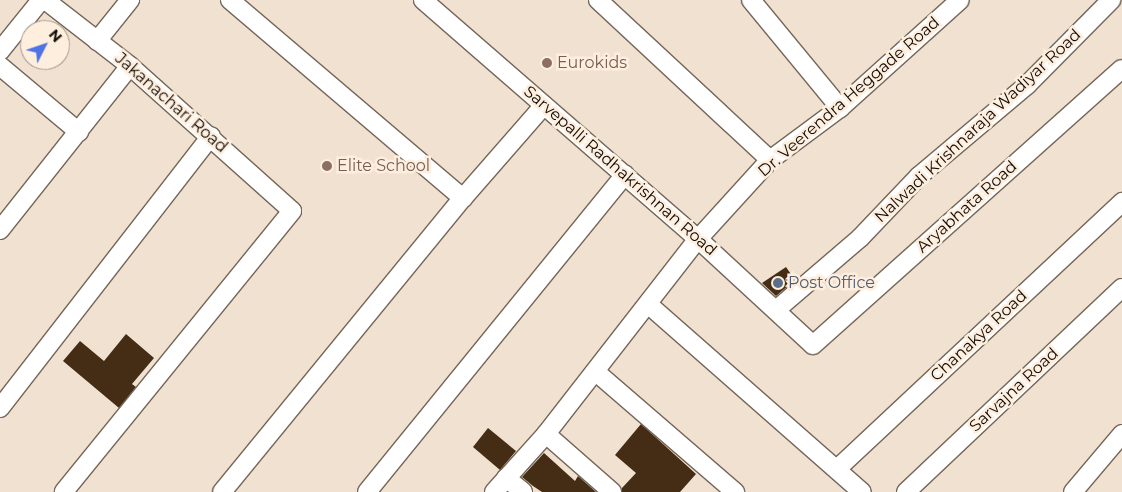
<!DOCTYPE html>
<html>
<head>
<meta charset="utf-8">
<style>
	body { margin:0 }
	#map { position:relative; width:1122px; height:492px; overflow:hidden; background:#f0e1d1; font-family:Montserrat,sans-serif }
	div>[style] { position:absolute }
	.building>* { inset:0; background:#442d14 }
	.roads { filter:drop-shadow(1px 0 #756759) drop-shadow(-1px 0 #756759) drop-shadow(0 1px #756759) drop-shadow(0 -1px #756759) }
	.street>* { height:18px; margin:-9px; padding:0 9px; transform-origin:9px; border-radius:9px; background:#fff }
	.dots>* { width:14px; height:14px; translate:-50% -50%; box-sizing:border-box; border:2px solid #feeede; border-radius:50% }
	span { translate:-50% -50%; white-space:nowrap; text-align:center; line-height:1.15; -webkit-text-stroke:5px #feeede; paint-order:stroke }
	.education-label { font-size:16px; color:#785e54 }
	.left { translate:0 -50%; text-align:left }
	.street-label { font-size:16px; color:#100b06 }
	.service-label { font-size:16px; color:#4e5e75 }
	.north { position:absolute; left:20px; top:20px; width:50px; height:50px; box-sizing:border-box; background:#feeede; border:1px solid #9f9388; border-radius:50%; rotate:49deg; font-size:14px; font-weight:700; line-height:20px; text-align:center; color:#100b06 }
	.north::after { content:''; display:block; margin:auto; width:18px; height:22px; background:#4f73e7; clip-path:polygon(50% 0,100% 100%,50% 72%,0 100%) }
</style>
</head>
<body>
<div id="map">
	<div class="building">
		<div style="clip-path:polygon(786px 267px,795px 280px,776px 296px,762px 283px)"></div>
		<div style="clip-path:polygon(126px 334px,154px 358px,132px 384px,136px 387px,119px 408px,63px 361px,80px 341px,104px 361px)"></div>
		<div style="clip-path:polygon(641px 424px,696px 474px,680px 492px,622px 492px,622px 488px,636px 473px,615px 455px)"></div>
		<div style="clip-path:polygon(488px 428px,516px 451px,500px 470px,473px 447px)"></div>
		<div style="clip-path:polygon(544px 453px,575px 481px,578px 476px,596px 492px,542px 492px,533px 486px,522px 477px)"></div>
	</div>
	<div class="roads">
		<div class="street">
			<div style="left:45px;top:0;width:108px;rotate:37.8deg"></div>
			<div style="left:130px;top:66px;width:217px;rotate:41.8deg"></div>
			<div style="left:292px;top:211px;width:362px;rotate:129.1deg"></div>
			<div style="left:230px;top:0;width:306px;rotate:40.4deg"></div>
			<div style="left:423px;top:0;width:364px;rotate:41deg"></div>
			<div style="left:698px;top:239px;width:156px;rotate:42.7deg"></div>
			<div style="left:813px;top:345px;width:414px;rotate:-41.8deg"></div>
			<div style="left:598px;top:0;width:235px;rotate:42.9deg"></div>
			<div style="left:751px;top:0;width:140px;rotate:50.5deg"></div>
			<div style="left:97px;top:41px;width:53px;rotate:-51.2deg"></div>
			<div style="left:0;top:51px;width:65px;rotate:-51.2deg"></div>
			<div style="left:0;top:66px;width:103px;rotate:39.9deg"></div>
			<div style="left:0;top:230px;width:209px;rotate:-51.6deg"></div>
			<div style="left:649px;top:305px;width:283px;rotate:41.3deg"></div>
			<div style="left:776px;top:310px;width:111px;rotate:-40.6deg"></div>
			<div style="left:860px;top:238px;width:86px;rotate:-46.4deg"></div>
			<div style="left:919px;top:176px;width:141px;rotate:-40.1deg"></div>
			<div style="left:1027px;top:85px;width:120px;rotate:-45.3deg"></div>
			<div style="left:596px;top:372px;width:184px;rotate:40.8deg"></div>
			<div style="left:0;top:408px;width:344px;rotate:-52.2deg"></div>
			<div style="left:546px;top:434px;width:88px;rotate:41.3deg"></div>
			<div style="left:837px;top:469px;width:391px;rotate:-43.1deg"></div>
			<div style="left:506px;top:478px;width:22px;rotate:39deg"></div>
			<div style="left:222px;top:492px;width:380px;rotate:-50.7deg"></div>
			<div style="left:463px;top:198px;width:123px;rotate:-48.9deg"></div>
			<div style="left:367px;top:492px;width:409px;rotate:-50.9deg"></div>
			<div style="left:494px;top:492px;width:78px;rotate:-48.1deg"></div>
			<div style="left:546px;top:434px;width:247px;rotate:-52.1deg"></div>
			<div style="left:698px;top:239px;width:107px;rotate:-47.7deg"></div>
			<div style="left:770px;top:160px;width:87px;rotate:-36.6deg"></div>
			<div style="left:840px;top:108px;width:161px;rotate:-42deg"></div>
			<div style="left:906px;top:492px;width:297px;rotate:-43.4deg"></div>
			<div style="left:1073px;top:492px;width:76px;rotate:-49.8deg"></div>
		</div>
	</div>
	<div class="dots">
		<div style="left:547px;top:63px;background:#8d6e63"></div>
		<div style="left:327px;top:166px;background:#8d6e63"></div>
		<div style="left:778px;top:283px;background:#5c6f8a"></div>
	</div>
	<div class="education-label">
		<span class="left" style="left:557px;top:63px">Eurokids</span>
		<span class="left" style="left:337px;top:166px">Elite School</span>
	</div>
	<div class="street-label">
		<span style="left:849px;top:97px;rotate:-41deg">Dr. Veerendra Heggade Road</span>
		<span style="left:171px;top:103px;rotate:41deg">Jakanachari Road</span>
		<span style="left:978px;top:126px;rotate:-43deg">Nalwadi Krishnaraja Wadiyar Road</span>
		<span style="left:620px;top:171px;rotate:41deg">Sarvepalli Radhakrishnan Road</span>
		<span style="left:967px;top:207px;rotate:-42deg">Aryabhata Road</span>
		<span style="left:979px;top:336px;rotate:-43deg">Chanakya Road</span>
		<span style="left:1014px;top:390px;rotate:-43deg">Sarvajna Road</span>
	</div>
	<div class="service-label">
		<span class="left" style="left:788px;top:283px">Post Office</span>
	</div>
	<div class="north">N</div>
</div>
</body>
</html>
